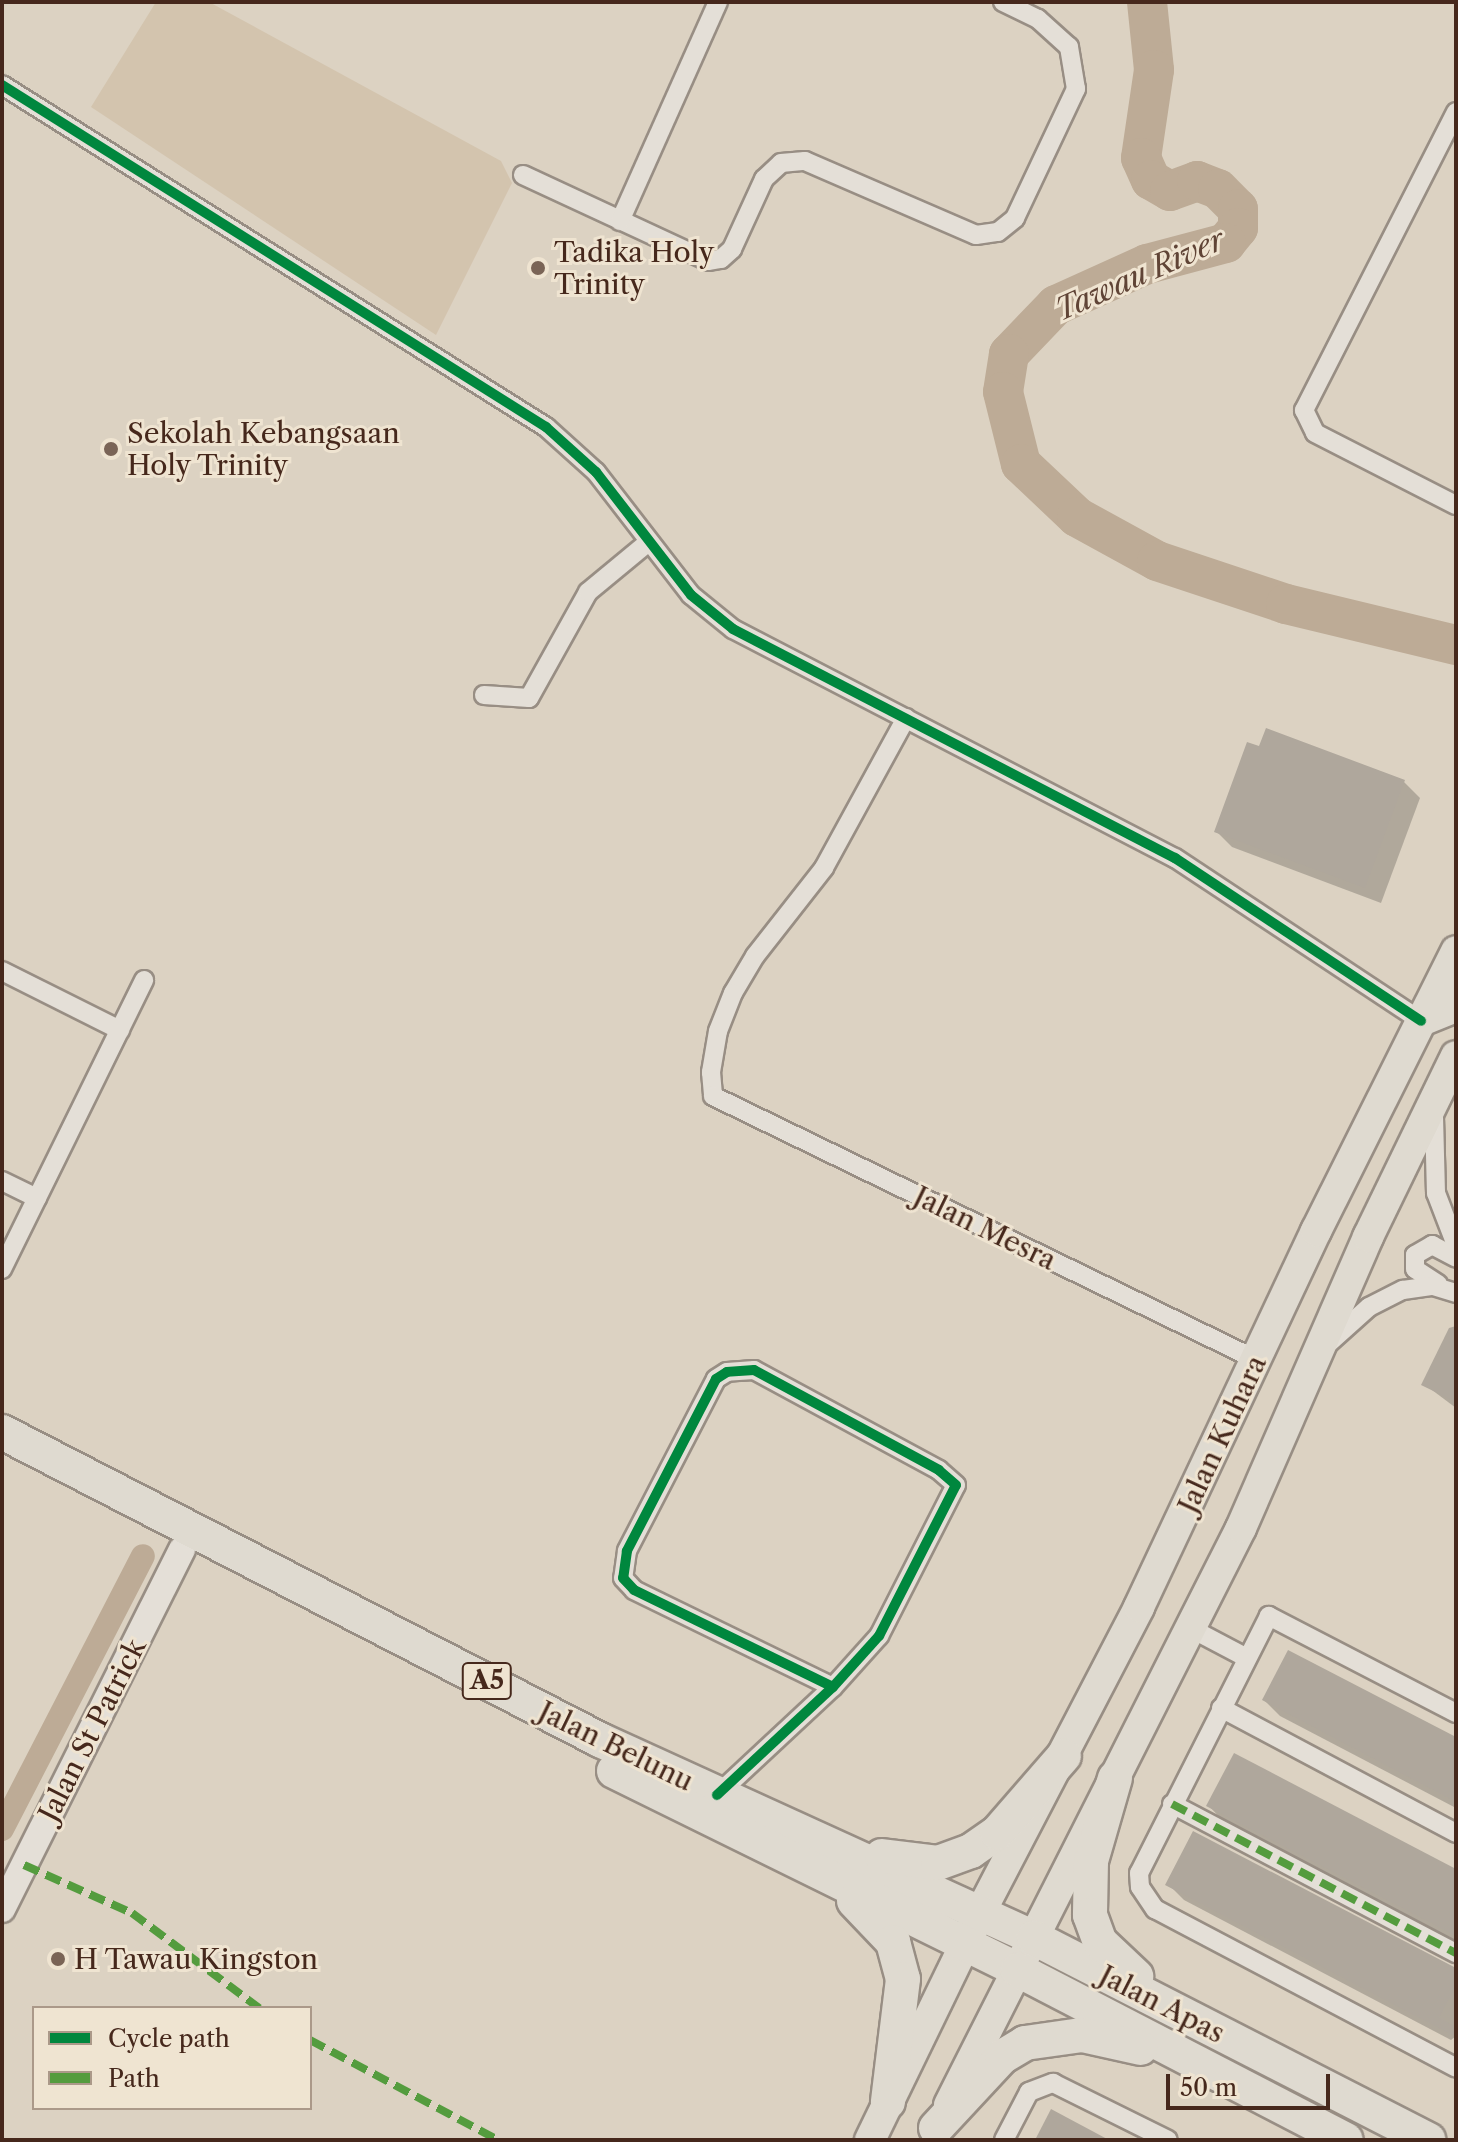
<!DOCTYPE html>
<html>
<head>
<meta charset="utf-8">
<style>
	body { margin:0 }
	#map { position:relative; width:1458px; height:2142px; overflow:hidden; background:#dcd2c2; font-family:"Libre Caslon Text",serif }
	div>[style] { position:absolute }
	.green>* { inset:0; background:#d3c4ae }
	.shadow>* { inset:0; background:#0003 }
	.canal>* { height:24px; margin:-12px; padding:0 12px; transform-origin:12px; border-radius:12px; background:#bdab96 }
	.river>* { height:40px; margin:-20px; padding:0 20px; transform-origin:20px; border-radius:20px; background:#bdab96 }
	.building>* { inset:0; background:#afa79c }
	.roads { filter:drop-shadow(2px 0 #988e84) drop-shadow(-2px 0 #988e84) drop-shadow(0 2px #988e84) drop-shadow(0 -2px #988e84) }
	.street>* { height:18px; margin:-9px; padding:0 9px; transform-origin:9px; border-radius:9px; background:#e4dfd7 }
	.secondary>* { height:26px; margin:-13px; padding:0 13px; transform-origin:13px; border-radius:13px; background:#e4dfd7 }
	.primary>* { height:30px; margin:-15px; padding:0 15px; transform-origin:15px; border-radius:15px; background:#dfdad0 }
	.highway>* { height:34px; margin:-17px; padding:0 17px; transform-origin:17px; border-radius:17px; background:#dfdad0 }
	.quiet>* { height:8px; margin-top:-4px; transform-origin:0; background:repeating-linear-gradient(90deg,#549c3e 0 16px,transparent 0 24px) }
	.cycleway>* { height:10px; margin:-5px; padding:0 5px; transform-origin:5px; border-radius:5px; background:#00873e }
	.dots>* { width:22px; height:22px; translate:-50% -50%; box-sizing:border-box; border:4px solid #efe4d1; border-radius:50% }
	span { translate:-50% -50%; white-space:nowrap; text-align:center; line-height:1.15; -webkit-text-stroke:6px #efe4d1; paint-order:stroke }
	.shield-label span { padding:2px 6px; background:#efe4d1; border:2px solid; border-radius:6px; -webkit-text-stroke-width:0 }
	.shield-label { font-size:26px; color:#46281c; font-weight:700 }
	.poi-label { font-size:28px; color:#46281c }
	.left { translate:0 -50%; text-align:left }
	.street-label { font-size:28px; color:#46281c }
	.water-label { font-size:30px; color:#604436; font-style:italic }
	.frame { position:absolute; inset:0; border:4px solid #46281c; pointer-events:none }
	.legend { position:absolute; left:32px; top:2006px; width:280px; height:104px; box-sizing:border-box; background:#efe4d1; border:2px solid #ab9989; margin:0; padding:10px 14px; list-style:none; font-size:24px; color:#46281c }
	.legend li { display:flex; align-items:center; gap:16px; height:40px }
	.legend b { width:40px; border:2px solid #ab9989 }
	.scale { position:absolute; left:1166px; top:2074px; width:164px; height:36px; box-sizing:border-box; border:4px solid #46281c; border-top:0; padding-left:10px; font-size:24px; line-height:28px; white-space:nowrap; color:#46281c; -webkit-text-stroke:6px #efe4d1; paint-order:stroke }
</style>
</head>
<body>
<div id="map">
	<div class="green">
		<div style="clip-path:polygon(156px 2px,209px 2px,501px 161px,512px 183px,436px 335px,91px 107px)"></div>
	</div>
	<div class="shadow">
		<div style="clip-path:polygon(1404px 782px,1420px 798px,1381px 903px,1232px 847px,1216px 831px)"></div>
		<div style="clip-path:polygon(1456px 1328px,1456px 1408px,1424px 1384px)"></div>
		<div style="clip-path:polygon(1264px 1700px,1456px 1740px,1456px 1808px,1280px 1716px)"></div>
		<div style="clip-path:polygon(1209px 1806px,1456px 1871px,1456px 1942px,1224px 1822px)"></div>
		<div style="clip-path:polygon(1168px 1884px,1456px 1971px,1456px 2036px,1451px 2040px,1184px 1900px)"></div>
	</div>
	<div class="canal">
		<div style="left:2px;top:1829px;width:307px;rotate:-62.7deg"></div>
	</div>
	<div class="river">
		<div style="left:1147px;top:2px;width:68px;rotate:84.1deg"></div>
		<div style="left:1154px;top:70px;width:89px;rotate:98.4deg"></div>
		<div style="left:1141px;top:158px;width:24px;rotate:66deg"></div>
		<div style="left:1151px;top:180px;width:22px;rotate:30deg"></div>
		<div style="left:1170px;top:191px;width:29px;rotate:-20deg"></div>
		<div style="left:1197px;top:181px;width:22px;rotate:21deg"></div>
		<div style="left:1218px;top:189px;width:28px;rotate:45deg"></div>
		<div style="left:1238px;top:209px;width:19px;rotate:90deg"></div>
		<div style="left:1238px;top:228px;width:19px;rotate:129deg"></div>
		<div style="left:1226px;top:243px;width:82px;rotate:165.1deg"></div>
		<div style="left:1147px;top:264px;width:100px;rotate:155.7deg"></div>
		<div style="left:1056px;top:305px;width:68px;rotate:133.8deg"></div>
		<div style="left:1009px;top:354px;width:38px;rotate:99deg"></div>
		<div style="left:1003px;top:392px;width:74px;rotate:76deg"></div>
		<div style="left:1021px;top:464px;width:77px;rotate:43.4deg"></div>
		<div style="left:1077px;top:517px;width:91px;rotate:28.8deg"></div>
		<div style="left:1157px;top:561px;width:136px;rotate:18.4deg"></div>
		<div style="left:1286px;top:604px;width:175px;rotate:13.6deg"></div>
	</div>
	<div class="building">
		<div style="clip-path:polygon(1266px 728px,1405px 780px,1365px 888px,1214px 832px,1247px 742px,1259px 746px)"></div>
		<div style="clip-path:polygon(1456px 1326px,1456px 1402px,1421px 1385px,1449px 1328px)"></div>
		<div style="clip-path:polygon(1288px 1650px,1456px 1737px,1456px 1802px,1262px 1700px)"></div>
		<div style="clip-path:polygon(1234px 1753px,1456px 1869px,1456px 1936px,1206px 1806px)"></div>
		<div style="clip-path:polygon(1193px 1831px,1456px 1968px,1456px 1985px,1439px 2018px,1456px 2027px,1456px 2037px,1165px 1885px)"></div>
		<div style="clip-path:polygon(1051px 2109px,1109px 2140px,1035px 2140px)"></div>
	</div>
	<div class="roads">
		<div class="street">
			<div style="left:2px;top:85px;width:643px;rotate:32.16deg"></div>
			<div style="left:546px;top:427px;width:67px;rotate:42deg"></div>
			<div style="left:596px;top:472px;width:155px;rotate:52.3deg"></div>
			<div style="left:691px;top:595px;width:54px;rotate:39deg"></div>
			<div style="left:733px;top:629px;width:498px;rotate:27.4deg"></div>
			<div style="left:1175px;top:858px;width:295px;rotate:33.5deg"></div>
			<div style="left:1456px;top:112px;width:335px;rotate:117deg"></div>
			<div style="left:1304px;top:410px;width:25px;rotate:64deg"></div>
			<div style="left:1315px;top:433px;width:158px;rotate:27.1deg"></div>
			<div style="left:523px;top:175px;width:204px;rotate:24.9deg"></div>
			<div style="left:708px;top:261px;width:13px;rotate:-9deg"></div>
			<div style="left:721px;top:259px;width:15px;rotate:-42deg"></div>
			<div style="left:732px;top:249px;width:77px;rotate:-65.4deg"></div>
			<div style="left:764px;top:179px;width:23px;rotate:-43deg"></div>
			<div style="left:781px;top:163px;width:24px;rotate:-5deg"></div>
			<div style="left:805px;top:161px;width:186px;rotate:23.4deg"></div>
			<div style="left:976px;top:235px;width:22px;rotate:-8deg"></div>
			<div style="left:998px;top:232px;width:22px;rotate:-39deg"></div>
			<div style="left:1015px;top:218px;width:143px;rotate:-64.7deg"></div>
			<div style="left:1076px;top:89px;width:43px;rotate:-99.5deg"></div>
			<div style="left:1069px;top:47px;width:42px;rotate:-137.9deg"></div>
			<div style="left:1038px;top:19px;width:39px;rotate:-154deg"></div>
			<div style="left:620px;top:221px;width:240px;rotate:-65.9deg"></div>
			<div style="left:484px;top:695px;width:45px;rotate:3.8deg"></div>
			<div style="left:529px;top:698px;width:121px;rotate:-60.9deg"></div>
			<div style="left:588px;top:592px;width:75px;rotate:-39.6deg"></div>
			<div style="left:906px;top:718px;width:171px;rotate:118.7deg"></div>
			<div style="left:824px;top:868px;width:112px;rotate:128.1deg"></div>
			<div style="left:755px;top:956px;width:43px;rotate:120.7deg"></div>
			<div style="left:733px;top:993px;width:41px;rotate:111.5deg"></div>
			<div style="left:718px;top:1031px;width:42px;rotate:99.7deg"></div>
			<div style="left:711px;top:1072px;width:24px;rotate:85deg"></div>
			<div style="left:713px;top:1096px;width:605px;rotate:25.89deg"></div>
			<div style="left:2px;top:971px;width:132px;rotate:26.6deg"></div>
			<div style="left:1434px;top:1117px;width:76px;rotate:88.5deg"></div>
			<div style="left:1436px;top:1193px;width:56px;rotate:69deg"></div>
			<div style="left:2px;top:1181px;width:39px;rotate:26deg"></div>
			<div style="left:2px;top:1269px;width:322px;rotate:-63.8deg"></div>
			<div style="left:1438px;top:1284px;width:27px;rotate:-147deg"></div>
			<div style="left:1415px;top:1269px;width:14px;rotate:-90deg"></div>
			<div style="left:1415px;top:1255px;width:20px;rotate:-30deg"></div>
			<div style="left:1432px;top:1245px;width:27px;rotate:28deg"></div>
			<div style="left:1330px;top:1342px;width:52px;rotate:-41.9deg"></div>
			<div style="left:1369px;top:1307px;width:38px;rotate:-27deg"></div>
			<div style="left:1403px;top:1290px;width:30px;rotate:-8deg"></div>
			<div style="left:1433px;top:1286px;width:24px;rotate:17deg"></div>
			<div style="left:1190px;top:1628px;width:64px;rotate:27.8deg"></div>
			<div style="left:1221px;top:1708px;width:266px;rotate:28deg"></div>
			<div style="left:1456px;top:1713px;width:211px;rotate:-152.6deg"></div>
			<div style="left:1269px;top:1616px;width:288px;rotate:116.8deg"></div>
			<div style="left:1139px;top:1873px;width:14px;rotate:86deg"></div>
			<div style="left:1140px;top:1887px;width:27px;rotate:56deg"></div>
			<div style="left:1155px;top:1909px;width:340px;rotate:27.8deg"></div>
			<div style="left:717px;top:1795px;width:158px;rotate:-43deg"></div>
			<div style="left:833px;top:1687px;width:69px;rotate:-48deg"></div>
			<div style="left:879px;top:1636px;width:169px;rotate:-63deg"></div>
			<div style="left:956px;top:1485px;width:23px;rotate:-139deg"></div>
			<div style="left:939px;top:1470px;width:210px;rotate:-151.6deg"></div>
			<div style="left:754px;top:1370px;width:27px;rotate:176deg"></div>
			<div style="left:727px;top:1372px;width:13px;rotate:148deg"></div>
			<div style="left:716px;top:1379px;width:194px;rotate:117.4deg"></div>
			<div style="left:627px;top:1551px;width:27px;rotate:98deg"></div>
			<div style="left:623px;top:1578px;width:16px;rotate:47deg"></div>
			<div style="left:634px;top:1590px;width:221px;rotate:26deg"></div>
			<div style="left:1172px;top:1804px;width:321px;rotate:27.7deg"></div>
			<div style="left:1004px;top:2140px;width:54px;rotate:-62.5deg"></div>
			<div style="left:1029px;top:2092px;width:26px;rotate:-21deg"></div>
			<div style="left:1053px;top:2083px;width:128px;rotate:26.4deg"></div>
		</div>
		<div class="secondary">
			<div style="left:2px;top:1909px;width:402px;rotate:-63.4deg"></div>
		</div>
		<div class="primary">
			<div style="left:1421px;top:1021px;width:32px;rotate:-22deg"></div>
			<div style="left:1451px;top:1009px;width:12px;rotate:-66deg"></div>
			<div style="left:949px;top:2105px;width:647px;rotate:-63.16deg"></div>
			<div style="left:1241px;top:1528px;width:318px;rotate:-66.4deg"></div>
			<div style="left:1368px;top:1237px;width:201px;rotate:-64.1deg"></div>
			<div style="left:870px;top:2140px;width:252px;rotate:-64.1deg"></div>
			<div style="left:980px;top:1913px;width:345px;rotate:-62.5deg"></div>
			<div style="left:1139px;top:1607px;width:416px;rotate:-64.8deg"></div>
			<div style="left:1316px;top:1231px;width:313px;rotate:-63.4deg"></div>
		</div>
		<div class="highway">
			<div style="left:2px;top:1432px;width:673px;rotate:27.25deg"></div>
			<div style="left:600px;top:1740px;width:477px;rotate:24.5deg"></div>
			<div style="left:1034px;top:1938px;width:443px;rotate:27.1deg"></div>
			<div style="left:614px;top:1771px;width:450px;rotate:26.2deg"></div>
			<div style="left:1018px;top:1970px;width:369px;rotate:27.4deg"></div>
			<div style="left:1115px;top:1778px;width:86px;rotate:106.1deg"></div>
			<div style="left:1091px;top:1861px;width:54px;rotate:91.1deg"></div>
			<div style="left:1090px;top:1915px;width:29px;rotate:70deg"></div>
			<div style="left:1100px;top:1942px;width:50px;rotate:43.4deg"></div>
			<div style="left:882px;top:1856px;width:56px;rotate:7.1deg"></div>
			<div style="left:938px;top:1863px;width:35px;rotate:-20deg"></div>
			<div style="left:971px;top:1851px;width:32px;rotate:-35deg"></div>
			<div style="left:997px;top:1833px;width:102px;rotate:-49deg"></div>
			<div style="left:854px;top:1901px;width:57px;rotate:46.4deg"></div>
			<div style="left:893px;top:1942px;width:38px;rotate:75deg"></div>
			<div style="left:903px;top:1979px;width:124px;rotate:97deg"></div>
			<div style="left:936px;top:2128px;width:97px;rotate:-47.1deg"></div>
			<div style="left:1002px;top:2057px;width:27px;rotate:-31deg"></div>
			<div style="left:1025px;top:2043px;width:58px;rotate:-8deg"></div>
			<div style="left:1082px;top:2035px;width:60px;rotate:12.4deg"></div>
		</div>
	</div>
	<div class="quiet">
		<div style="left:1172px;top:1804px;width:321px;rotate:27.7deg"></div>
		<div style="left:24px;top:1865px;width:118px;rotate:24deg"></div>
		<div style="left:132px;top:1913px;width:159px;rotate:36.8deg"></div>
		<div style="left:310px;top:2040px;width:213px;rotate:28deg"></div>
	</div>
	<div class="cycleway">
		<div style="left:2px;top:85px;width:643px;rotate:32.16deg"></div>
		<div style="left:546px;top:427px;width:67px;rotate:42deg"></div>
		<div style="left:596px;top:472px;width:155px;rotate:52.3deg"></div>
		<div style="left:691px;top:595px;width:54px;rotate:39deg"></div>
		<div style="left:733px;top:629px;width:498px;rotate:27.4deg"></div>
		<div style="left:1175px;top:858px;width:295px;rotate:33.5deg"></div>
		<div style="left:717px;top:1795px;width:158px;rotate:-43deg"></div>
		<div style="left:833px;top:1687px;width:69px;rotate:-48deg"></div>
		<div style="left:879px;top:1636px;width:169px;rotate:-63deg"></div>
		<div style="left:956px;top:1485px;width:23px;rotate:-139deg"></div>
		<div style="left:939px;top:1470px;width:210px;rotate:-151.6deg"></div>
		<div style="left:754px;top:1370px;width:27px;rotate:176deg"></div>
		<div style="left:727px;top:1372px;width:13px;rotate:148deg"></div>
		<div style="left:716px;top:1379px;width:194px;rotate:117.4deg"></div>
		<div style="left:627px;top:1551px;width:27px;rotate:98deg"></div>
		<div style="left:623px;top:1578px;width:16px;rotate:47deg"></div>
		<div style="left:634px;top:1590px;width:221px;rotate:26deg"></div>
	</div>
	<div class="dots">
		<div style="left:538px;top:268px;background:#7a6456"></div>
		<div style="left:111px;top:449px;background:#7a6456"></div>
		<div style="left:58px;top:1959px;background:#7a6456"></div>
	</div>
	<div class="shield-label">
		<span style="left:487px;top:1681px">A5</span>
	</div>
	<div class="poi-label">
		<span class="left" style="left:554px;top:268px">Tadika Holy<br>Trinity</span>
		<span class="left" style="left:127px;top:449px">Sekolah Kebangsaan<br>Holy Trinity</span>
		<span class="left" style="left:74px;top:1959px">H Tawau Kingston</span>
	</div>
	<div class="street-label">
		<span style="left:985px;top:1228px;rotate:26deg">Jalan Mesra</span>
		<span style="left:1222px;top:1434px;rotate:-65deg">Jalan Kuhara</span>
		<span style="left:92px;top:1730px;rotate:-63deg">Jalan St Patrick</span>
		<span style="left:616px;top:1746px;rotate:26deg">Jalan Belunu</span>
		<span style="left:1162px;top:2004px;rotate:27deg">Jalan Apas</span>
	</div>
	<div class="water-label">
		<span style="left:1140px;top:275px;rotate:-24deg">Tawau River</span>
	</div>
	<div class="frame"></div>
	<ul class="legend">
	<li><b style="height:10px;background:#00873e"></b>Cycle path</li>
	<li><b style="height:10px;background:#549c3e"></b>Path</li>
	</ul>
	<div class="scale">50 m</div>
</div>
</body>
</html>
